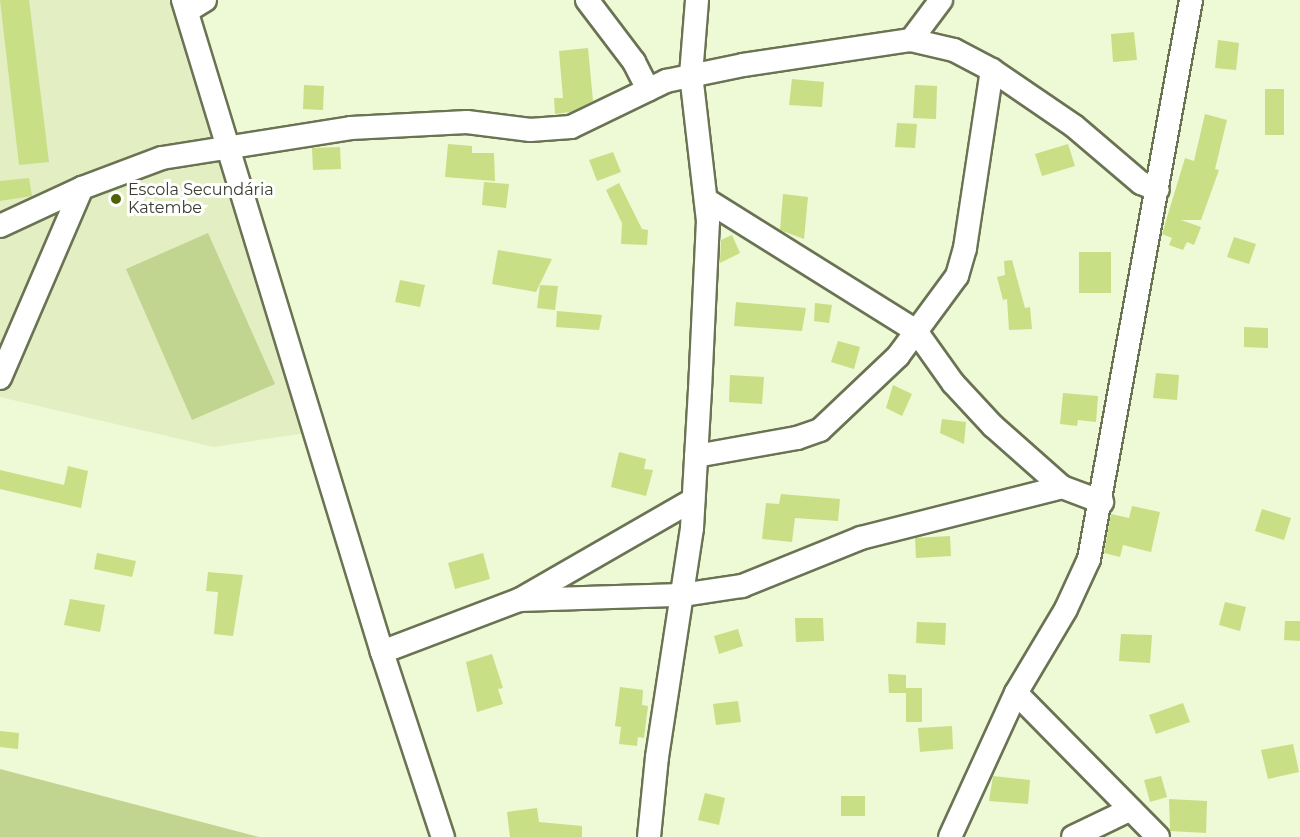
<!DOCTYPE html>
<html>
<head>
<meta charset="utf-8">
<style>
	body { margin:0 }
	#map { position:relative; width:1300px; height:837px; overflow:hidden; background:#eef9d5; font-family:Montserrat,sans-serif }
	div>[style] { position:absolute }
	.built>* { inset:0; background:#e3eec3 }
	.green>* { inset:0; background:#c1d490 }
	.building>* { inset:0; background:#c8df86 }
	.roads { filter:drop-shadow(2px 0 #6a7353) drop-shadow(-2px 0 #6a7353) drop-shadow(0 2px #6a7353) drop-shadow(0 -2px #6a7353) }
	.street>* { height:22px; margin:-11px; padding:0 11px; transform-origin:11px; border-radius:11px; background:#fff }
	.dots>* { width:16px; height:16px; translate:-50% -50%; box-sizing:border-box; border:3px solid #fff; border-radius:50% }
	span { translate:-50% -50%; white-space:nowrap; text-align:center; line-height:1.15; -webkit-text-stroke:6px #fff; paint-order:stroke }
	.poi-label { font-size:16px; color:#3a3e2f }
	.left { translate:0 -50%; text-align:left }
</style>
</head>
<body>
<div id="map">
	<div class="built">
		<div style="clip-path:polygon(0 0,169px 0,305px 433px,214px 447px,0 397px)"></div>
	</div>
	<div class="green">
		<div style="clip-path:polygon(208px 233px,275px 384px,192px 420px,126px 269px)"></div>
		<div style="clip-path:polygon(0 769px,259px 837px,0 837px)"></div>
	</div>
	<div class="building">
		<div style="clip-path:polygon(0 0,29px 0,49px 162px,19px 165px)"></div>
		<div style="clip-path:polygon(1134px 32px,1137px 60px,1113px 62px,1111px 34px)"></div>
		<div style="clip-path:polygon(1218px 40px,1239px 43px,1236px 70px,1215px 68px)"></div>
		<div style="clip-path:polygon(588px 48px,593px 101px,570px 112px,555px 114px,554px 98px,563px 98px,559px 51px)"></div>
		<div style="clip-path:polygon(792px 79px,824px 82px,822px 107px,789px 105px)"></div>
		<div style="clip-path:polygon(304px 85px,324px 86px,323px 110px,303px 109px)"></div>
		<div style="clip-path:polygon(915px 85px,937px 86px,936px 119px,913px 118px)"></div>
		<div style="clip-path:polygon(1265px 89px,1284px 89px,1284px 135px,1265px 135px)"></div>
		<div style="clip-path:polygon(1205px 114px,1227px 120px,1215px 169px,1219px 170px,1201px 220px,1181px 220px,1201px 227px,1194px 245px,1187px 242px,1183px 250px,1169px 245px,1172px 238px,1162px 234px,1185px 158px,1194px 161px)"></div>
		<div style="clip-path:polygon(897px 123px,917px 124px,915px 148px,895px 147px)"></div>
		<div style="clip-path:polygon(448px 144px,472px 146px,472px 153px,494px 153px,495px 181px,445px 177px)"></div>
		<div style="clip-path:polygon(1068px 144px,1075px 166px,1042px 176px,1035px 154px)"></div>
		<div style="clip-path:polygon(340px 147px,341px 169px,313px 170px,312px 148px)"></div>
		<div style="clip-path:polygon(613px 152px,621px 172px,597px 181px,589px 160px)"></div>
		<div style="clip-path:polygon(29px 178px,32px 196px,0 201px,0 181px)"></div>
		<div style="clip-path:polygon(484px 182px,509px 184px,506px 208px,482px 205px)"></div>
		<div style="clip-path:polygon(619px 183px,642px 229px,648px 230px,647px 245px,621px 244px,622px 223px,606px 190px)"></div>
		<div style="clip-path:polygon(783px 194px,808px 197px,804px 239px,780px 230px)"></div>
		<div style="clip-path:polygon(732px 235px,740px 253px,720px 263px,721px 240px)"></div>
		<div style="clip-path:polygon(1234px 237px,1256px 244px,1249px 264px,1227px 257px)"></div>
		<div style="clip-path:polygon(498px 250px,552px 259px,536px 292px,492px 284px)"></div>
		<div style="clip-path:polygon(1079px 252px,1111px 252px,1111px 293px,1079px 293px)"></div>
		<div style="clip-path:polygon(1012px 260px,1025px 308px,1030px 307px,1032px 329px,1009px 330px,1007px 299px,1003px 300px,997px 277px,1005px 275px,1004px 261px)"></div>
		<div style="clip-path:polygon(400px 280px,425px 285px,420px 307px,395px 302px)"></div>
		<div style="clip-path:polygon(540px 285px,558px 286px,555px 310px,537px 308px)"></div>
		<div style="clip-path:polygon(736px 302px,806px 308px,802px 331px,734px 326px)"></div>
		<div style="clip-path:polygon(815px 303px,832px 305px,829px 323px,814px 321px)"></div>
		<div style="clip-path:polygon(557px 311px,602px 315px,599px 330px,556px 327px)"></div>
		<div style="clip-path:polygon(1244px 327px,1268px 328px,1268px 348px,1244px 347px)"></div>
		<div style="clip-path:polygon(838px 341px,860px 347px,854px 369px,831px 362px)"></div>
		<div style="clip-path:polygon(1156px 373px,1179px 375px,1177px 400px,1153px 398px)"></div>
		<div style="clip-path:polygon(730px 375px,764px 377px,762px 404px,729px 402px)"></div>
		<div style="clip-path:polygon(893px 385px,912px 394px,902px 416px,886px 408px)"></div>
		<div style="clip-path:polygon(1063px 393px,1098px 396px,1096px 422px,1078px 420px,1077px 426px,1060px 424px)"></div>
		<div style="clip-path:polygon(942px 419px,966px 422px,964px 444px,940px 433px)"></div>
		<div style="clip-path:polygon(619px 452px,646px 459px,644px 469px,653px 470px,646px 496px,611px 487px)"></div>
		<div style="clip-path:polygon(68px 466px,88px 471px,81px 508px,0 489px,0 470px,64px 485px)"></div>
		<div style="clip-path:polygon(781px 494px,840px 499px,838px 521px,795px 518px,792px 542px,762px 539px,766px 503px,779px 504px)"></div>
		<div style="clip-path:polygon(1132px 506px,1160px 512px,1151px 552px,1123px 545px,1120px 557px,1104px 553px,1111px 514px,1129px 518px)"></div>
		<div style="clip-path:polygon(1262px 509px,1291px 518px,1284px 540px,1255px 531px)"></div>
		<div style="clip-path:polygon(950px 536px,951px 556px,916px 558px,915px 538px)"></div>
		<div style="clip-path:polygon(97px 553px,136px 561px,132px 577px,94px 569px)"></div>
		<div style="clip-path:polygon(483px 553px,490px 579px,455px 589px,448px 563px)"></div>
		<div style="clip-path:polygon(208px 572px,243px 575px,233px 636px,214px 634px,218px 592px,206px 591px)"></div>
		<div style="clip-path:polygon(70px 599px,105px 605px,100px 632px,64px 625px)"></div>
		<div style="clip-path:polygon(1225px 602px,1246px 607px,1240px 631px,1219px 625px)"></div>
		<div style="clip-path:polygon(795px 618px,823px 618px,824px 641px,796px 642px)"></div>
		<div style="clip-path:polygon(1285px 621px,1300px 621px,1300px 641px,1284px 640px)"></div>
		<div style="clip-path:polygon(917px 622px,946px 623px,945px 645px,916px 643px)"></div>
		<div style="clip-path:polygon(738px 629px,743px 646px,719px 654px,714px 636px)"></div>
		<div style="clip-path:polygon(1121px 634px,1152px 635px,1150px 663px,1119px 661px)"></div>
		<div style="clip-path:polygon(492px 654px,503px 688px,498px 689px,503px 704px,477px 712px,466px 662px)"></div>
		<div style="clip-path:polygon(888px 674px,906px 675px,906px 693px,889px 693px)"></div>
		<div style="clip-path:polygon(620px 687px,643px 690px,642px 705px,648px 706px,644px 738px,638px 737px,637px 746px,619px 744px,621px 727px,615px 726px)"></div>
		<div style="clip-path:polygon(906px 688px,922px 688px,922px 722px,906px 722px)"></div>
		<div style="clip-path:polygon(738px 701px,741px 722px,716px 725px,713px 704px)"></div>
		<div style="clip-path:polygon(1183px 703px,1190px 722px,1156px 734px,1149px 715px)"></div>
		<div style="clip-path:polygon(952px 726px,953px 749px,920px 752px,918px 728px)"></div>
		<div style="clip-path:polygon(0 731px,19px 733px,18px 749px,0 747px)"></div>
		<div style="clip-path:polygon(1293px 744px,1299px 772px,1268px 779px,1261px 750px)"></div>
		<div style="clip-path:polygon(993px 776px,1030px 780px,1028px 804px,989px 801px)"></div>
		<div style="clip-path:polygon(1161px 776px,1167px 797px,1150px 802px,1144px 780px)"></div>
		<div style="clip-path:polygon(705px 793px,725px 798px,719px 825px,698px 820px)"></div>
		<div style="clip-path:polygon(841px 796px,865px 796px,865px 816px,841px 816px)"></div>
		<div style="clip-path:polygon(1169px 799px,1207px 801px,1206px 833px,1170px 831px)"></div>
		<div style="clip-path:polygon(537px 808px,539px 822px,582px 826px,582px 837px,510px 837px,507px 812px)"></div>
	</div>
	<div class="roads">
		<div class="street">
			<div style="left:183px;top:0;width:682px;rotate:73.03deg"></div>
			<div style="left:382px;top:652px;width:195px;rotate:71.8deg"></div>
			<div style="left:587px;top:0;width:78px;rotate:52.8deg"></div>
			<div style="left:634px;top:62px;width:31px;rotate:63deg"></div>
			<div style="left:187px;top:11px;width:21px;rotate:-31deg"></div>
			<div style="left:911px;top:40px;width:50px;rotate:-53.1deg"></div>
			<div style="left:708px;top:201px;width:245px;rotate:32deg"></div>
			<div style="left:916px;top:331px;width:64px;rotate:54.6deg"></div>
			<div style="left:953px;top:383px;width:59px;rotate:47.1deg"></div>
			<div style="left:993px;top:426px;width:92px;rotate:41.5deg"></div>
			<div style="left:1062px;top:487px;width:43px;rotate:20.6deg"></div>
			<div style="left:0;top:226px;width:90px;rotate:-24.9deg"></div>
			<div style="left:82px;top:188px;width:85px;rotate:-20.6deg"></div>
			<div style="left:162px;top:158px;width:191px;rotate:-9deg"></div>
			<div style="left:351px;top:128px;width:116px;rotate:-3deg"></div>
			<div style="left:467px;top:122px;width:64px;rotate:7.2deg"></div>
			<div style="left:530px;top:130px;width:41px;rotate:-4.2deg"></div>
			<div style="left:571px;top:127px;width:106px;rotate:-25.8deg"></div>
			<div style="left:666px;top:81px;width:79px;rotate:-11.7deg"></div>
			<div style="left:743px;top:65px;width:170px;rotate:-8.5deg"></div>
			<div style="left:911px;top:40px;width:44px;rotate:13.1deg"></div>
			<div style="left:954px;top:50px;width:43px;rotate:27.8deg"></div>
			<div style="left:992px;top:70px;width:99px;rotate:34.3deg"></div>
			<div style="left:1074px;top:126px;width:88px;rotate:40.4deg"></div>
			<div style="left:1141px;top:183px;width:18px;rotate:22deg"></div>
			<div style="left:0;top:378px;width:207px;rotate:-66.7deg"></div>
			<div style="left:696px;top:456px;width:103px;rotate:-10.1deg"></div>
			<div style="left:797px;top:438px;width:24px;rotate:-19deg"></div>
			<div style="left:820px;top:430px;width:108px;rotate:-43.5deg"></div>
			<div style="left:898px;top:356px;width:99px;rotate:-53.6deg"></div>
			<div style="left:957px;top:276px;width:29px;rotate:-74deg"></div>
			<div style="left:965px;top:248px;width:180px;rotate:-81.4deg"></div>
			<div style="left:519px;top:600px;width:163px;rotate:-1.8deg"></div>
			<div style="left:682px;top:595px;width:61px;rotate:-8.5deg"></div>
			<div style="left:742px;top:586px;width:128px;rotate:-22deg"></div>
			<div style="left:861px;top:538px;width:207px;rotate:-14.2deg"></div>
			<div style="left:382px;top:652px;width:147px;rotate:-20.8deg"></div>
			<div style="left:519px;top:600px;width:201px;rotate:-29.9deg"></div>
			<div style="left:1016px;top:693px;width:202px;rotate:45.4deg"></div>
			<div style="left:649px;top:837px;width:80px;rotate:-84.3deg"></div>
			<div style="left:657px;top:757px;width:232px;rotate:-81.3deg"></div>
			<div style="left:692px;top:528px;width:138px;rotate:-86.7deg"></div>
			<div style="left:700px;top:390px;width:169px;rotate:-87.3deg"></div>
			<div style="left:708px;top:221px;width:147px;rotate:-96.6deg"></div>
			<div style="left:691px;top:75px;width:75px;rotate:-85.4deg"></div>
			<div style="left:950px;top:837px;width:158px;rotate:-65.4deg"></div>
			<div style="left:1016px;top:693px;width:98px;rotate:-59.2deg"></div>
			<div style="left:1066px;top:609px;width:55px;rotate:-65.3deg"></div>
			<div style="left:1089px;top:559px;width:568px;rotate:-79.66deg"></div>
			<div style="left:1073px;top:837px;width:62px;rotate:-25.7deg"></div>
		</div>
	</div>
	<div class="dots">
		<div style="left:116px;top:199px;background:#506105"></div>
	</div>
	<div class="poi-label">
		<span class="left" style="left:128px;top:199px">Escola Secundária<br>Katembe</span>
	</div>
</div>
</body>
</html>
